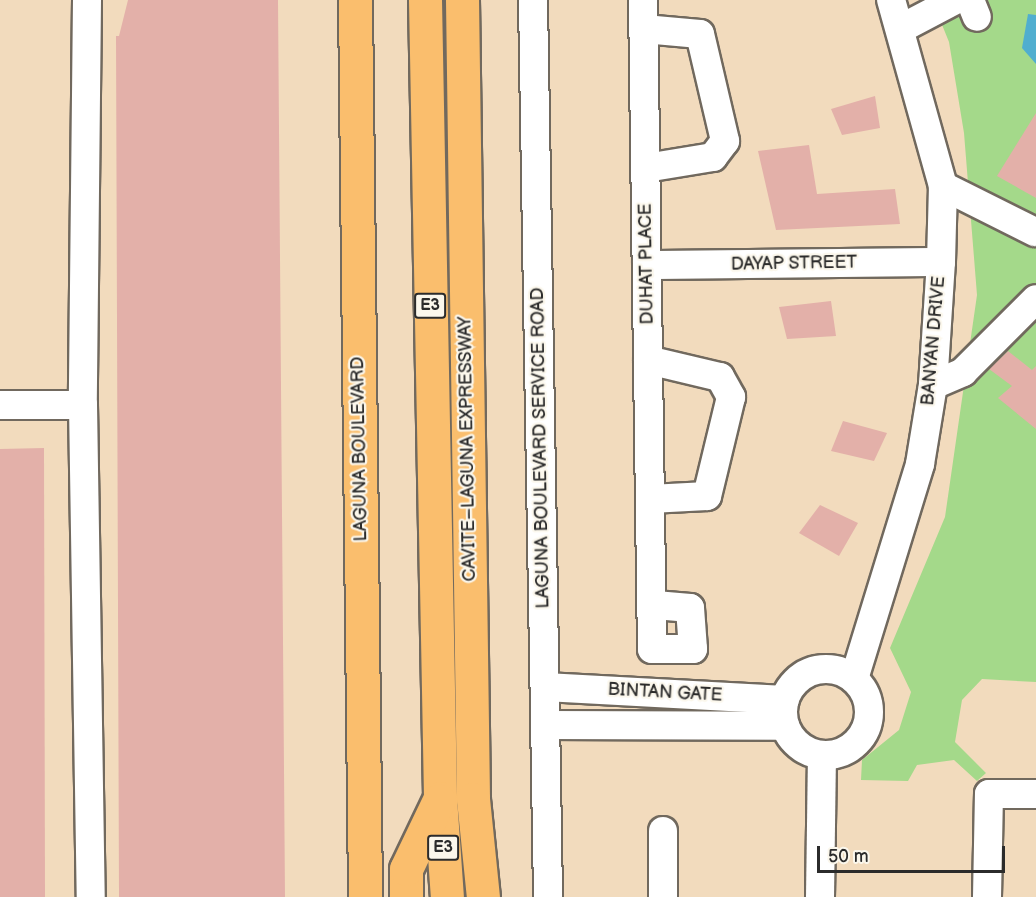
<!DOCTYPE html>
<html>
<head>
<meta charset="utf-8">
<style>
	body { margin:0 }
	#map { position:relative; width:1036px; height:897px; overflow:hidden; background:#f2dbbd; font-family:"Balsamiq Sans",sans-serif }
	div>[style] { position:absolute }
	.green>* { inset:0; background:#a4d98a }
	.water>* { inset:0; background:#50aecf }
	.building>* { inset:0; background:#e3b0a9 }
	.roads { filter:drop-shadow(2px 0 #71695e) drop-shadow(-2px 0 #71695e) drop-shadow(0 2px #71695e) drop-shadow(0 -2px #71695e) }
	.minor>* { height:28px; margin:-14px; padding:0 14px; transform-origin:14px; border-radius:14px; background:#fff }
	.minor>.ring { margin:-14px; padding:0; box-sizing:content-box; background:none; border:28px solid #fff; border-radius:50% }
	.major>* { height:33px; margin:-16.5px; padding:0 16.5px; transform-origin:16.5px; border-radius:16.5px; background:#fabe6d }
	.highway>* { height:33px; margin:-16.5px; padding:0 16.5px; transform-origin:16.5px; border-radius:16.5px; background:#fabe6d }
	span { translate:-50% -50%; white-space:nowrap; text-align:center; line-height:1.15; -webkit-text-stroke:4.5px #fbf7ec; paint-order:stroke }
	.shield-label span { padding:2px 4px; background:#fbf7ec; border:2px solid; border-radius:4px; -webkit-text-stroke-width:0 }
	.shield-label { font-size:16px; color:#2b2b2b; font-weight:700 }
	.street-label { font-size:18px; color:#2b2b2b }
	.scale { position:absolute; left:817px; top:846px; width:188px; height:27px; box-sizing:border-box; border:3px solid #2b2b2b; border-top:0; padding-left:8px; font-size:18px; line-height:21px; white-space:nowrap; color:#2b2b2b; -webkit-text-stroke:4px #fbf7ec; paint-order:stroke }
</style>
</head>
<body>
<div id="map">
	<div class="green">
		<div style="clip-path:polygon(932px 0,1036px 0,1036px 682px,982px 679px,962px 700px,955px 742px,986px 773px,977px 781px,954px 760px,917px 765px,908px 781px,861px 780px,862px 760px,899px 730px,911px 692px,890px 648px,945px 517px,977px 295px,964px 133px,949px 42px)"></div>
	</div>
	<div class="water">
		<div style="clip-path:polygon(1028px 14px,1036px 15px,1036px 64px,1022px 48px)"></div>
	</div>
	<div class="building">
		<div style="clip-path:polygon(128px 0,278px 0,285px 897px,119px 897px,116px 36px,119px 36px)"></div>
		<div style="clip-path:polygon(875px 96px,880px 128px,842px 135px,831px 109px)"></div>
		<div style="clip-path:polygon(1036px 113px,1036px 198px,997px 176px)"></div>
		<div style="clip-path:polygon(809px 145px,817px 194px,895px 189px,900px 224px,776px 230px,758px 151px)"></div>
		<div style="clip-path:polygon(831px 301px,836px 336px,787px 339px,779px 307px)"></div>
		<div style="clip-path:polygon(1008px 351px,1032px 370px,1036px 366px,1036px 429px,998px 398px,1012px 386px,989px 369px)"></div>
		<div style="clip-path:polygon(843px 421px,887px 433px,874px 461px,831px 451px)"></div>
		<div style="clip-path:polygon(44px 448px,45px 897px,0 897px,0 449px)"></div>
		<div style="clip-path:polygon(820px 505px,858px 523px,839px 556px,799px 533px)"></div>
	</div>
	<div class="roads">
		<div class="minor">
			<div style="left:87px;top:0;width:405px;rotate:90.6deg"></div>
			<div style="left:83px;top:405px;width:492px;rotate:89.1deg"></div>
			<div style="left:533px;top:0;width:897px;rotate:89.04deg"></div>
			<div style="left:643px;top:0;width:649px;rotate:89.21deg"></div>
			<div style="left:652px;top:649px;width:41px"></div>
			<div style="left:693px;top:649px;width:41px;rotate:-94.2deg"></div>
			<div style="left:690px;top:608px;width:38px;rotate:-175deg"></div>
			<div style="left:970px;top:0;width:18px;rotate:68deg"></div>
			<div style="left:902px;top:28px;width:60px;rotate:-27.8deg"></div>
			<div style="left:644px;top:29px;width:56px;rotate:5.1deg"></div>
			<div style="left:700px;top:34px;width:110px;rotate:76.8deg"></div>
			<div style="left:725px;top:141px;width:20px;rotate:127deg"></div>
			<div style="left:713px;top:157px;width:68px;rotate:170.7deg"></div>
			<div style="left:943px;top:186px;width:103px;rotate:26.6deg"></div>
			<div style="left:647px;top:265px;width:294px;rotate:-0.6deg"></div>
			<div style="left:648px;top:360px;width:74px;rotate:13.3deg"></div>
			<div style="left:720px;top:377px;width:23px;rotate:61deg"></div>
			<div style="left:731px;top:397px;width:102px;rotate:103.6deg"></div>
			<div style="left:707px;top:496px;width:57px;rotate:177deg"></div>
			<div style="left:933px;top:385px;width:33px;rotate:-23deg"></div>
			<div style="left:963px;top:372px;width:103px;rotate:-45deg"></div>
			<div style="left:0;top:405px;width:83px"></div>
			<div class="ring" style="left:783px;top:669px;width:58px;height:58px"></div>
			<div style="left:854px;top:679px;width:225px;rotate:-72.9deg"></div>
			<div style="left:920px;top:464px;width:80px;rotate:-80.7deg"></div>
			<div style="left:933px;top:385px;width:123px;rotate:-86.3deg"></div>
			<div style="left:941px;top:262px;width:76px;rotate:-88.5deg"></div>
			<div style="left:943px;top:186px;width:193px;rotate:-105.6deg"></div>
			<div style="left:545px;top:687px;width:240px;rotate:3.1deg"></div>
			<div style="left:546px;top:725px;width:239px;rotate:0.2deg"></div>
			<div style="left:663px;top:897px;width:66px;rotate:-90deg"></div>
			<div style="left:820px;top:897px;width:142px;rotate:-89.2deg"></div>
			<div style="left:987px;top:897px;width:103px;rotate:-88.9deg"></div>
			<div style="left:989px;top:794px;width:47px"></div>
		</div>
		<div class="major">
			<div style="left:355px;top:0;width:897px;rotate:89.36deg"></div>
		</div>
		<div class="highway">
			<div style="left:425px;top:0;width:798px;rotate:88.92deg"></div>
			<div style="left:440px;top:798px;width:99px;rotate:86deg"></div>
			<div style="left:462px;top:0;width:799px;rotate:89.21deg"></div>
			<div style="left:473px;top:799px;width:99px;rotate:84.2deg"></div>
			<div style="left:406px;top:897px;width:28px;rotate:-90deg"></div>
			<div style="left:406px;top:869px;width:76px;rotate:-64.4deg"></div>
		</div>
	</div>
	<div class="shield-label">
		<span style="left:430px;top:306px">E3</span>
		<span style="left:443px;top:848px">E3</span>
	</div>
	<div class="street-label">
		<span style="left:647px;top:264px;rotate:-91deg">DUHAT PLACE</span>
		<span style="left:794px;top:264px;rotate:-1deg">DAYAP STREET</span>
		<span style="left:934px;top:341px;rotate:-85deg">BANYAN DRIVE</span>
		<span style="left:541px;top:448px;rotate:-91deg">LAGUNA BOULEVARD SERVICE ROAD</span>
		<span style="left:360px;top:449px;rotate:-91deg">LAGUNA BOULEVARD</span>
		<span style="left:468px;top:449px;rotate:-91deg">CAVITE–LAGUNA EXPRESSWAY</span>
		<span style="left:665px;top:693px;rotate:3deg">BINTAN GATE</span>
	</div>
	<div class="scale">50 m</div>
</div>
</body>
</html>
